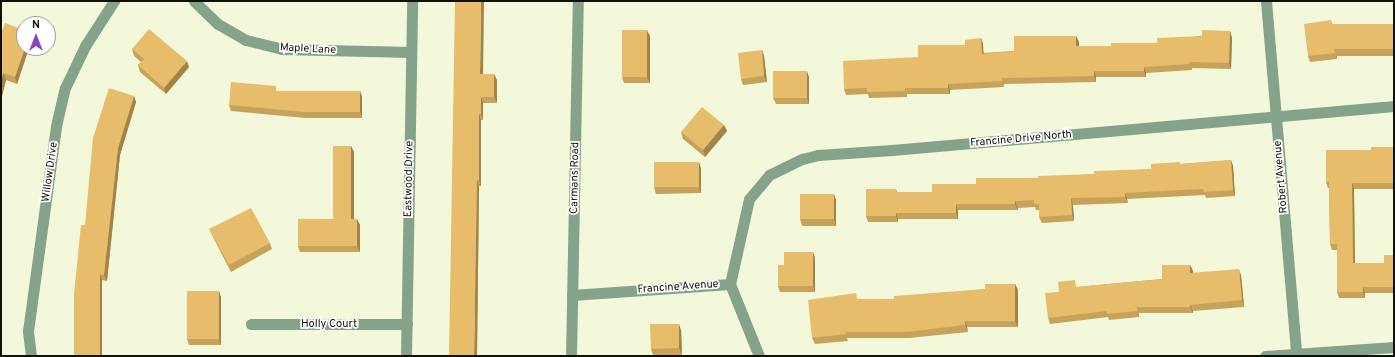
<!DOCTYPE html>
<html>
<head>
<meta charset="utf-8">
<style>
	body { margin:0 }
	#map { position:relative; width:1395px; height:357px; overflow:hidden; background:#f2f8d9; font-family:Overpass,sans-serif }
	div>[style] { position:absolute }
	.minor>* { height:11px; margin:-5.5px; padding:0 5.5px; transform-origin:5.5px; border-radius:5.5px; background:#84a38a }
	.tertiary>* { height:11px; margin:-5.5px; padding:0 5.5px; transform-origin:5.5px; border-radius:5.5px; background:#84a38a }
	.wall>* { inset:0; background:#c7a25b }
	.shaded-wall>* { inset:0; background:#a2844a }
	.building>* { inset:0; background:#e7bc6a }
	span { translate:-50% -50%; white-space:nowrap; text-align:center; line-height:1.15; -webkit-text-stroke:3.5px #fff; paint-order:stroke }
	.street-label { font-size:11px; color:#0f1006 }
	.frame { position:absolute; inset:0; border:2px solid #0f1006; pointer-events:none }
	.north { position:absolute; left:16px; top:16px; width:40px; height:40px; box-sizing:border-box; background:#fff; border:1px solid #9f9f9b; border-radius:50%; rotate:0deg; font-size:11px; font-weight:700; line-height:16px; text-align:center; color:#0f1006 }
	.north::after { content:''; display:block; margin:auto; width:14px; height:18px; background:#8348be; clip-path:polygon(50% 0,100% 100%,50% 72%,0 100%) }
</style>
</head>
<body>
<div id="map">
	<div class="minor">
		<div style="left:194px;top:1px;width:33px;rotate:44deg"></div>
		<div style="left:218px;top:24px;width:32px;rotate:30deg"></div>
		<div style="left:246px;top:40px;width:36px;rotate:14deg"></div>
		<div style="left:281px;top:49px;width:130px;rotate:1.3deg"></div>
		<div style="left:1266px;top:1px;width:353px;rotate:85.1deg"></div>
		<div style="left:730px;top:284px;width:87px;rotate:-77.4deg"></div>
		<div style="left:749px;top:199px;width:31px;rotate:-50deg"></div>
		<div style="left:769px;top:175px;width:37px;rotate:-26deg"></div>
		<div style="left:802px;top:159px;width:16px;rotate:-14deg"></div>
		<div style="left:818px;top:155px;width:74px;rotate:-3.9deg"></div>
		<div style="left:892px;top:150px;width:504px;rotate:-5.01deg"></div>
		<div style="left:730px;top:284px;width:78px;rotate:68.1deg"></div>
		<div style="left:572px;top:295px;width:158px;rotate:-4deg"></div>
		<div style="left:251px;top:324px;width:156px"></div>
		<div style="left:31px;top:356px;width:25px;rotate:-97deg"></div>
		<div style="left:28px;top:331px;width:207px;rotate:-82.2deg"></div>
		<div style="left:56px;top:126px;width:39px;rotate:-77deg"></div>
		<div style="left:65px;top:88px;width:47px;rotate:-64.5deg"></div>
		<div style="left:85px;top:46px;width:54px;rotate:-57.2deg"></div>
		<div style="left:406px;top:356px;width:355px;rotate:-89deg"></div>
		<div style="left:1265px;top:356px;width:129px;rotate:-4deg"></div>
	</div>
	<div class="tertiary">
		<div style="left:571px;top:356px;width:355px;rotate:-88.9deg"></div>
	</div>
	<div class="wall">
		<div style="clip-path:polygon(455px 1px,483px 74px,497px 80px,497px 103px,483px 103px,483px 120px,481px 120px,481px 186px,479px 186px,477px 356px)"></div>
		<div style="clip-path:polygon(1394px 3px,1394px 56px,1337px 56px,1337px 59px,1310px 62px,1308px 56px,1331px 20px,1332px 24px,1394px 24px)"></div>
		<div style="clip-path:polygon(1230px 31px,1232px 38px,1231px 69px,1192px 68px,1192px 70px,1146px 73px,1146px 77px,1096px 77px,1096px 82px,1004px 84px,1004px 87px,950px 90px,950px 94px,907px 94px,907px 97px,869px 98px,868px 94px,846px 95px,844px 89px,918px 57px,965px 45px,981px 38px,983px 44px,983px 53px,1014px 51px,1076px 36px,1079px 42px,1079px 46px,1111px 46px,1157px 43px)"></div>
		<div style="clip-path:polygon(1px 33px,24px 48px,29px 48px,17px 84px,6px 80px,1px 100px)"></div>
		<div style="clip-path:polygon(650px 36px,650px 83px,624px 83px,622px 77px)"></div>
		<div style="clip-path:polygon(132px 49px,189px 67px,166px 94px,140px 72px,138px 65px,141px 62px,134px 56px)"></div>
		<div style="clip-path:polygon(762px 50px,764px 56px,767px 82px,743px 85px,741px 79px)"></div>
		<div style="clip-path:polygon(809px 77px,809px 104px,776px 104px,773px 98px)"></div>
		<div style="clip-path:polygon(278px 91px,360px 91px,362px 97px,362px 118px,306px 118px,231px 111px,229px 105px)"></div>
		<div style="clip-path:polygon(134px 96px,136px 102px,120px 155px,107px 281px,102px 280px,102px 356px,85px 225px)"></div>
		<div style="clip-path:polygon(724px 125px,727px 131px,705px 157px,683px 139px,681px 132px)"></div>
		<div style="clip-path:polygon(351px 146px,354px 152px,354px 219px,357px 219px,360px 225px,360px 252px,300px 252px,298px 246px,333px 219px)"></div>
		<div style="clip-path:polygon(1394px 147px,1394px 189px,1354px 189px,1355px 263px,1384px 263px,1394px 255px,1394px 293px,1365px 293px,1365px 298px,1339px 298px,1337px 292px,1337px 250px,1332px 250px,1330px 244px,1329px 188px,1328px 188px,1326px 182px,1371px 150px)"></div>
		<div style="clip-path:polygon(1231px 160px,1233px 166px,1235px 196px,1206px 198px,1205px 195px,1127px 199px,1128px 203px,1073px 205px,1074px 221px,1042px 223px,1039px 217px,1039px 210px,1036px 210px,1035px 207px,1018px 208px,1018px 210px,958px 210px,958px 219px,898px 219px,898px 222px,868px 222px,866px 216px,896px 189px,897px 192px,932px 192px,976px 184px,1038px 178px,1094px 174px,1151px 169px,1181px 164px)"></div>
		<div style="clip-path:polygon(701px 168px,701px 193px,656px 194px,654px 187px)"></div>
		<div style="clip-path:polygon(836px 200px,836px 226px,802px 226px,800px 219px)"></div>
		<div style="clip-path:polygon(209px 229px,270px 243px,272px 249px,231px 272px,212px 235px)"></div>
		<div style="clip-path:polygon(815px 258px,815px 292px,780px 292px,778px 286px,784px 265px)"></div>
		<div style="clip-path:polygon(1190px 265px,1193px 271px,1193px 273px,1241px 275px,1244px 307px,1193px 311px,1193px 313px,1139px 313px,1139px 317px,1109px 320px,1108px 317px,1050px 324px,1048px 318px,1077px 287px,1162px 279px)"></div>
		<div style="clip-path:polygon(1015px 284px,1018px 290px,1018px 327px,967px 327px,968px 332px,909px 338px,847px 338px,848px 341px,815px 344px,812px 338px,858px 299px,894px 299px,985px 289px)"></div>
		<div style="clip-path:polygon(221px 297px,221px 345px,189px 345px,187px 339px)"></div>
		<div style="clip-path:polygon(681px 330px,682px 355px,653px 355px,651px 349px)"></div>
	</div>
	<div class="shaded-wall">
		<div style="clip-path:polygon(481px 1px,484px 1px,483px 80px,480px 74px)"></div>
		<div style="clip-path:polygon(647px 30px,650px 36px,650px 83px,647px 77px)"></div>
		<div style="clip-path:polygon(1230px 31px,1232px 38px,1231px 69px,1229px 63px)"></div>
		<div style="clip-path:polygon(1076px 36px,1079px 42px,1079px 52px,1076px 46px)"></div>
		<div style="clip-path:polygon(981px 38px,983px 44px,984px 60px,982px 54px)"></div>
		<div style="clip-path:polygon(25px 48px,29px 48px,17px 84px,15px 77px)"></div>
		<div style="clip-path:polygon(762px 50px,764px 56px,767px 82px,764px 76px)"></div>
		<div style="clip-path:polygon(187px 61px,189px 67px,166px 94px,164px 88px)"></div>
		<div style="clip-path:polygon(1144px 67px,1146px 73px,1146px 77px,1144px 71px)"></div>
		<div style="clip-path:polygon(807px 71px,809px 77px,809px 104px,807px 98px)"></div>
		<div style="clip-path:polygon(1094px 71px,1096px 77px,1096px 82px,1094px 76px)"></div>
		<div style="clip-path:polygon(3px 73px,6px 80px,1px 100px,1px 84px)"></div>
		<div style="clip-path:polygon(494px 74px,497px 80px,497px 103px,494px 97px)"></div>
		<div style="clip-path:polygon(948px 84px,950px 90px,950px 94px,948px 88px)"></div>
		<div style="clip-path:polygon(360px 91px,362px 97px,362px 118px,360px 112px)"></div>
		<div style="clip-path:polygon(134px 96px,136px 102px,120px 155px,107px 281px,104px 275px,118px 148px)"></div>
		<div style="clip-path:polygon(481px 97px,483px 103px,483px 120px,481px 114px)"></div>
		<div style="clip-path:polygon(479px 114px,481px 120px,481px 186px,479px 180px)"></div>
		<div style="clip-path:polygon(724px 125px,727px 131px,705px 157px,703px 150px)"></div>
		<div style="clip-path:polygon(351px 146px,354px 152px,354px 225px,351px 219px)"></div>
		<div style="clip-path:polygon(1231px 160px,1233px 166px,1235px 196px,1233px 190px)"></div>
		<div style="clip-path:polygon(699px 162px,701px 168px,701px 193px,699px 187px)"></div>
		<div style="clip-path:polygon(1393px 174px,1394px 177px,1394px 186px,1393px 183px)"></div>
		<div style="clip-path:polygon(477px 180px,479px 186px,477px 356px,474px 356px)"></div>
		<div style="clip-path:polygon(1352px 183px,1354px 189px,1355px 269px,1353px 263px)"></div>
		<div style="clip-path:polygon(1125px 193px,1127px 199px,1128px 203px,1125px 197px)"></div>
		<div style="clip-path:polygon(834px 194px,836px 200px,836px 226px,834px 219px)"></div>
		<div style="clip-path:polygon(1071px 198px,1073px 205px,1074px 221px,1072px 215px)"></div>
		<div style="clip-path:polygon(1015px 201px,1018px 208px,1018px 210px,1015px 204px)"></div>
		<div style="clip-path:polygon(956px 204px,958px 210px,958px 219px,956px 213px)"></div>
		<div style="clip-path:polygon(896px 213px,898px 219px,898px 222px,896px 216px)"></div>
		<div style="clip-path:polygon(357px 219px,360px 225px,360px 252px,357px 246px)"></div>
		<div style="clip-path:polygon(813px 252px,815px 258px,815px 292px,813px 286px)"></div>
		<div style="clip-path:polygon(1190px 265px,1193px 271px,1193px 279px,1190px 273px)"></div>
		<div style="clip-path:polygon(1239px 269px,1241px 275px,1244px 307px,1242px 300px)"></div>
		<div style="clip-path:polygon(100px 274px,102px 280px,102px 356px,100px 356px)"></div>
		<div style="clip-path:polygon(1015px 284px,1018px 290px,1018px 327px,1015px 321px)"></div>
		<div style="clip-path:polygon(1363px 287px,1365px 293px,1365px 298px,1363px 292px)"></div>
		<div style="clip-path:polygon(219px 291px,221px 297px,221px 345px,219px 339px)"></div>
		<div style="clip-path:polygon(1190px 305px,1193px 311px,1193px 313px,1190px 307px)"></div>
		<div style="clip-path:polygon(965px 321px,967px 327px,968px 332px,965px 325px)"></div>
		<div style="clip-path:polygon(679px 324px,681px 330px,682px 355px,679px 348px)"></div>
	</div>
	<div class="building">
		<div style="clip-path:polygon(455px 1px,481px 1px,480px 74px,494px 74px,494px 97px,481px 97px,481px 114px,479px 114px,479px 180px,477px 180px,474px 356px,449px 356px)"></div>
		<div style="clip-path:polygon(1394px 3px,1394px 49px,1334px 49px,1335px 53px,1308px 56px,1304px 24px,1331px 20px,1331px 24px,1394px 24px)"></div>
		<div style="clip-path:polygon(5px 23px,24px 30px,24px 48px,25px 48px,15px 77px,3px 73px,1px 84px,1px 33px)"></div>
		<div style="clip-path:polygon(149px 29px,187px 61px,164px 88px,138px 65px,144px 59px,132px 49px)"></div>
		<div style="clip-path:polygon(622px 30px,647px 30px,647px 77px,622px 77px)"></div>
		<div style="clip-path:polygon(1202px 30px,1230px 31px,1229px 63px,1189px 62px,1190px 64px,1144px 67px,1144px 71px,1094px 71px,1094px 76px,1002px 78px,1002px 81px,948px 84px,948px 88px,905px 88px,905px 91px,867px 92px,867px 88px,844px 89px,843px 61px,918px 57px,918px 45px,965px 45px,965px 40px,981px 38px,982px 54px,1014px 51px,1014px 36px,1076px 36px,1076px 46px,1111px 46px,1111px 43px,1157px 43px,1157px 38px,1202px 36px)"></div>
		<div style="clip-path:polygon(762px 50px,764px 76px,741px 79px,738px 53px)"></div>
		<div style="clip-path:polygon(773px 71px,807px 71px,807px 98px,773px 98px)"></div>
		<div style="clip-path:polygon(231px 82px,276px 86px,276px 91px,360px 91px,360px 112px,304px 112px,229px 105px)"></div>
		<div style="clip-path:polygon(109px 88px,134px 96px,118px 148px,104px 275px,100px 274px,100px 356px,74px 356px,74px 294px,81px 225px,85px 225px,93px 138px)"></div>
		<div style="clip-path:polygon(702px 107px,724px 125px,703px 150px,681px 132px)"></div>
		<div style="clip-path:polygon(333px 146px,351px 146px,351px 219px,357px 219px,357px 246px,298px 246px,298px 219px,333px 219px)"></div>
		<div style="clip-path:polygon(1371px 147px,1394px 147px,1394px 174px,1393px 174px,1393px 183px,1352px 183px,1353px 263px,1384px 263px,1384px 255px,1394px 255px,1394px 287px,1363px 287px,1363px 292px,1337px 292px,1337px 244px,1330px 244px,1329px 182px,1326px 182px,1326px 150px,1371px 150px)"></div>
		<div style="clip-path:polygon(1231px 160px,1233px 190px,1204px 192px,1203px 189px,1125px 193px,1125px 197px,1071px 198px,1072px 215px,1039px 217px,1039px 204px,1034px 204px,1034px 200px,1015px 201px,1015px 204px,956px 204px,956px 213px,896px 213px,896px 216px,866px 216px,866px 189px,896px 189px,896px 192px,932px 192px,932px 184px,976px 184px,976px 178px,1038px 178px,1038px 176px,1094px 174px,1094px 171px,1151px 169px,1151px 164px,1180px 162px,1180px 164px)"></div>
		<div style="clip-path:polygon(654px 162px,699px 162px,699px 187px,654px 187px)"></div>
		<div style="clip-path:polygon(800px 194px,834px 194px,834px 219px,800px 219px)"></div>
		<div style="clip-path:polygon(251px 208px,270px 243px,229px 265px,209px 229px)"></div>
		<div style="clip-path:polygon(784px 252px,813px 252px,813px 286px,778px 286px,778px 265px,784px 265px)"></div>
		<div style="clip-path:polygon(1162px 265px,1190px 265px,1190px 273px,1239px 269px,1242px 300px,1190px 305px,1190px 307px,1137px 307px,1137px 311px,1107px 314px,1107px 311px,1048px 318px,1045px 293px,1059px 292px,1058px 282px,1075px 280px,1076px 287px,1162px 279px)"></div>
		<div style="clip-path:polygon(985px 284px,1015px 284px,1015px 321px,965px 321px,965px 325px,907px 332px,845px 332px,846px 334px,812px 338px,808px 300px,856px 293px,857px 299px,894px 299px,894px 296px,985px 289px)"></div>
		<div style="clip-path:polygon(187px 291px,219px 291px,219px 339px,187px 339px)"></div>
		<div style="clip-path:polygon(650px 324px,679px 324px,679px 348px,651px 349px)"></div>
	</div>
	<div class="street-label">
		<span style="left:308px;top:49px;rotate:3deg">Maple Lane</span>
		<span style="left:1021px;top:139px;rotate:-5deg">Francine Drive North</span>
		<span style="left:50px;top:172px;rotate:-82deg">Willow Drive</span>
		<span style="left:1281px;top:177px;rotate:-95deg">Robert Avenue</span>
		<span style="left:575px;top:178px;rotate:-89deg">Carmans Road</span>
		<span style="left:409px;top:179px;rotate:-89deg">Eastwood Drive</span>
		<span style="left:678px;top:287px;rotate:-4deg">Francine Avenue</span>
		<span style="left:329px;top:324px">Holly Court</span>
	</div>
	<div class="frame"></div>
	<div class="north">N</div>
</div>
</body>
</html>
